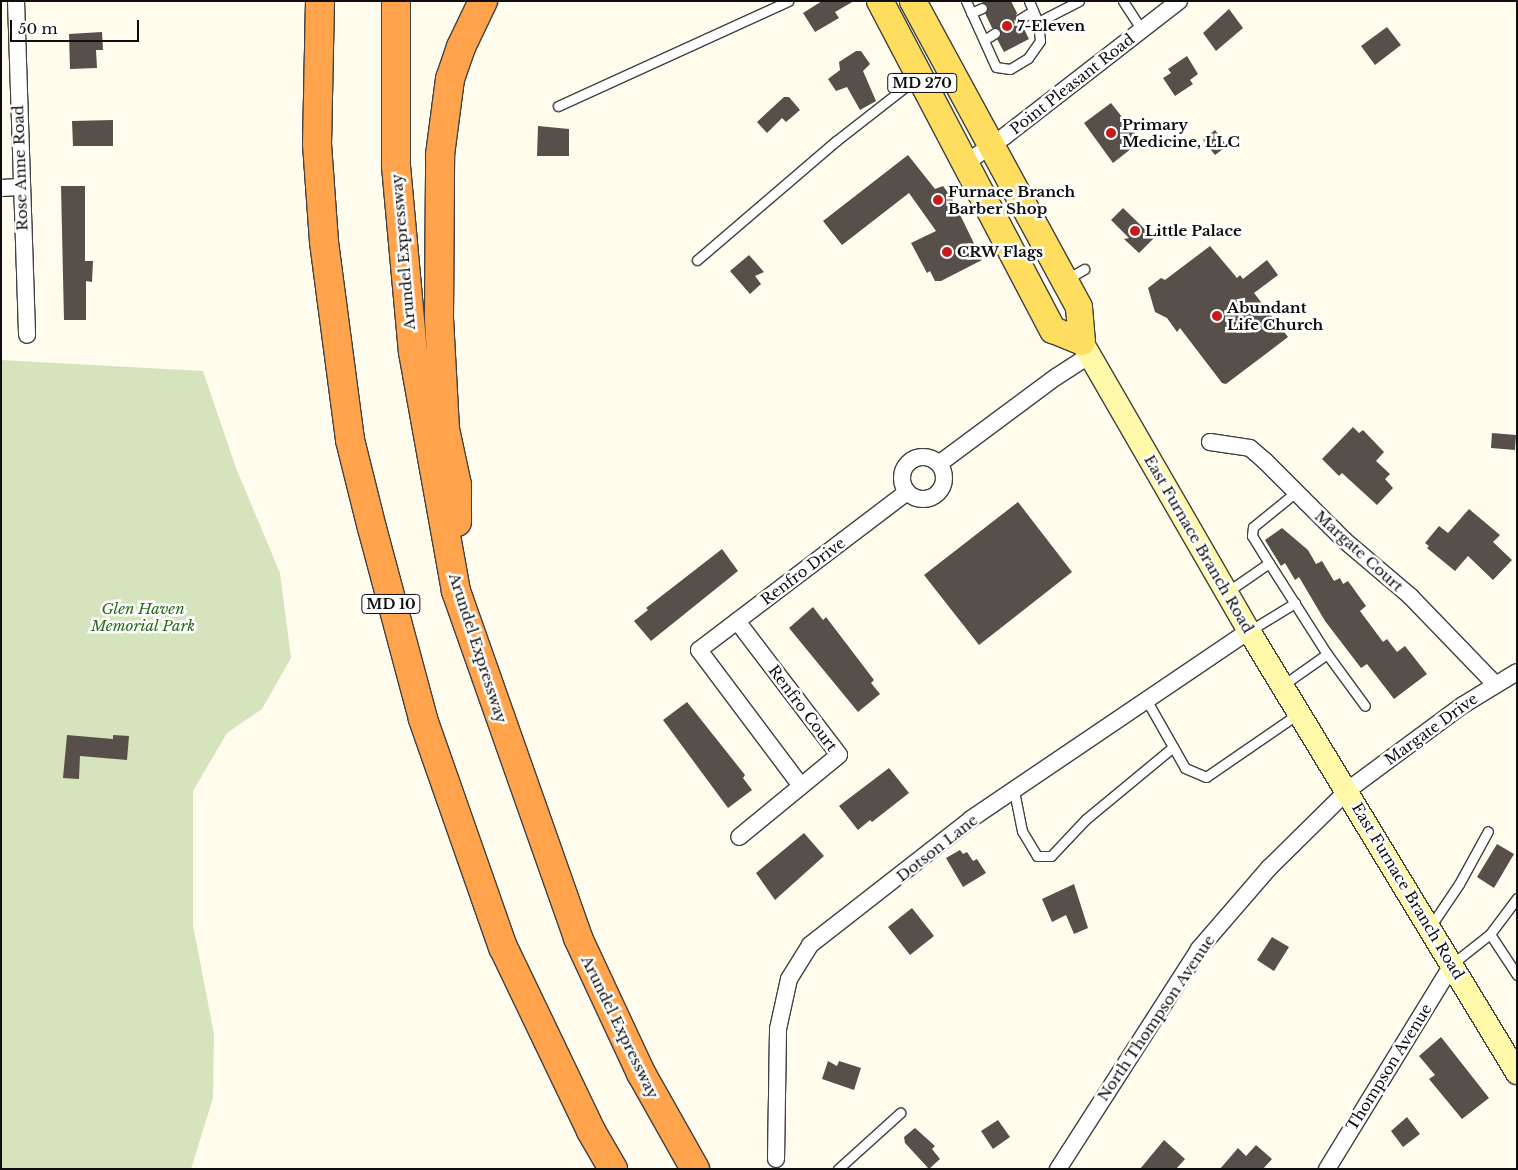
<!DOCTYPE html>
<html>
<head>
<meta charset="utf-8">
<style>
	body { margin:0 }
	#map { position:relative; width:1518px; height:1170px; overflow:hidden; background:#fffcee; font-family:"Libre Baskerville",serif }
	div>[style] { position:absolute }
	.cemetery>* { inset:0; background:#d6e4bd }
	.building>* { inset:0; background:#574f49 }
	.roads { filter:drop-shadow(1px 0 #414141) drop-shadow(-1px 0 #414141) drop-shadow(0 1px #414141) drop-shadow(0 -1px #414141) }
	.lane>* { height:9px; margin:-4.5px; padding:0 4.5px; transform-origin:4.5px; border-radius:4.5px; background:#fff }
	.street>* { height:16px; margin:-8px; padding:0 8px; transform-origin:8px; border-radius:8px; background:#fff }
	.street>.ring { margin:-8px; padding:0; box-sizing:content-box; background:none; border:16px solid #fff; border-radius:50% }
	.secondary>* { height:22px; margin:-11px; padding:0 11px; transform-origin:11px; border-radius:11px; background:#fff8a9 }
	.primary>* { height:26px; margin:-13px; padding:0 13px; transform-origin:13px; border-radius:13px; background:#ffdd5e }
	.highway>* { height:28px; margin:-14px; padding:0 14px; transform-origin:14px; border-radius:14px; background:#ffa34c }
	.dots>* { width:14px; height:14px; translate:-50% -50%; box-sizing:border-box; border:2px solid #fff; border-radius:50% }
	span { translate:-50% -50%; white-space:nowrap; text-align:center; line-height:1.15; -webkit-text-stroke:5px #fff; paint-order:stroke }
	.shield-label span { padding:1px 4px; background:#fff; border:1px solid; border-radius:4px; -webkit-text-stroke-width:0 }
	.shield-label { font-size:14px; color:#0e0e0e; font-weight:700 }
	.poi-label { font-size:15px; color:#0e0e0e; font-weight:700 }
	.left { translate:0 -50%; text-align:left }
	.street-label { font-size:15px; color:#0e0e0e }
	.park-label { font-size:15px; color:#266c17; font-style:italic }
	.frame { position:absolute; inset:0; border:2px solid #0e0e0e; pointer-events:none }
	.scale { position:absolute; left:10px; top:20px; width:129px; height:22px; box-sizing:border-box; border:2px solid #0e0e0e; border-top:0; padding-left:6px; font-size:15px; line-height:18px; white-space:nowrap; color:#0e0e0e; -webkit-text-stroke:4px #fff; paint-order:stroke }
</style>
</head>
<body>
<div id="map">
	<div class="cemetery">
		<div style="clip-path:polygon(1px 360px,203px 371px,236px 468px,280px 573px,291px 658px,262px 709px,227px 733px,193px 791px,193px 925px,214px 1034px,213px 1098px,191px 1169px,1px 1169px)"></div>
	</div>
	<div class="building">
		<div style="clip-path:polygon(822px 1px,854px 1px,835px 12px,839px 18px,815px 32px,803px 13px)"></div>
		<div style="clip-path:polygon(979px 1px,1011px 1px,1017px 13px,1014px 22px,1022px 25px,1029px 39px,1004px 52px,997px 39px,1000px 30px,992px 28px,985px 13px,987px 5px)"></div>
		<div style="clip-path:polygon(1229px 9px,1243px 28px,1216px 51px,1203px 33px)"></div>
		<div style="clip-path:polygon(1387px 27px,1401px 45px,1375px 65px,1361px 46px)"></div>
		<div style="clip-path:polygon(102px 32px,103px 50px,96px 50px,97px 68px,70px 69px,69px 34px)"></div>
		<div style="clip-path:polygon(856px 51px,861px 51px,870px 64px,863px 71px,876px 101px,860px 110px,847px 87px,836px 91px,828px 79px,840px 70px,839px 62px)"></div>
		<div style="clip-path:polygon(1187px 56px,1198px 74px,1190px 80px,1193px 84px,1175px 96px,1163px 78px,1171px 73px,1168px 69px)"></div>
		<div style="clip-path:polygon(784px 97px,789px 97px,800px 110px,786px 122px,782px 118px,767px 133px,757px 122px)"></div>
		<div style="clip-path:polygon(1111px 103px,1141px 141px,1113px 163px,1084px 123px)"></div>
		<div style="clip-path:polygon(113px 120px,113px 146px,73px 146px,72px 121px)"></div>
		<div style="clip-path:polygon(538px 126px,569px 129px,569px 156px,537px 156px)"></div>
		<div style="clip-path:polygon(1215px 130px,1227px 146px,1215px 155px,1203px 140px)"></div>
		<div style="clip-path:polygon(908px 155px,935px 189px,943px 186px,952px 198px,982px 260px,941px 281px,935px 281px,930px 271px,927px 273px,911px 243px,936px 231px,909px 193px,842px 245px,823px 221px)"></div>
		<div style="clip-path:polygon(61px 186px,85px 186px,85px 261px,93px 261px,92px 282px,86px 281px,86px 320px,64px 320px)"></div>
		<div style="clip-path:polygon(1123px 208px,1154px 238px,1139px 253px,1124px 239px,1129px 238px,1111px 220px)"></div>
		<div style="clip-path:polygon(1210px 246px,1237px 278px,1240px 275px,1243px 279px,1267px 260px,1278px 275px,1254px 293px,1288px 337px,1226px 384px,1222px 383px,1180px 328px,1177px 332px,1167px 318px,1155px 312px,1148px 288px,1161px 278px,1165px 280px)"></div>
		<div style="clip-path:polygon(749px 255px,764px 272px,755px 276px,761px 284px,750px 294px,730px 271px)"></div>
		<div style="clip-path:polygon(1353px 427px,1359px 433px,1363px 430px,1384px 452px,1376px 461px,1390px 474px,1385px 479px,1393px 488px,1377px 505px,1342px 473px,1339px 476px,1322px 459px)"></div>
		<div style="clip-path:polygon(1492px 433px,1516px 435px,1515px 450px,1491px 448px)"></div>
		<div style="clip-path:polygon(1018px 502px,1072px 572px,979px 645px,924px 575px)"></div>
		<div style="clip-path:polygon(1469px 509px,1500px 535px,1493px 542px,1512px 560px,1493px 580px,1468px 556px,1455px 571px,1427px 548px,1429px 546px,1425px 543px,1439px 526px,1448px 533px)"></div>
		<div style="clip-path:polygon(1282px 528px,1308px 550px,1316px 564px,1322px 561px,1334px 581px,1340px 578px,1343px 584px,1348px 581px,1366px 606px,1360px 611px,1383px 642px,1387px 639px,1397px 652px,1405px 646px,1427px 674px,1394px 699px,1367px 664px,1361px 668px,1325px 621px,1299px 577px,1295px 580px,1285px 563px,1281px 566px,1265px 540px)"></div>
		<div style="clip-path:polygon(722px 549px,738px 571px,651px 641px,634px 621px,648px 610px,646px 608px)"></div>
		<div style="clip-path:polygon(813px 607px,823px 620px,826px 617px,874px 680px,871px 683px,880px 694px,858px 712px,789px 628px)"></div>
		<div style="clip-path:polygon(687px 702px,745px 775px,743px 778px,752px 790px,728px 808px,663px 720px)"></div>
		<div style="clip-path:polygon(67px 735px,113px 739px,113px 735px,129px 736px,127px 760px,80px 756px,79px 779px,63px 778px)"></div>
		<div style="clip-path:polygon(889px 768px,909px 793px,872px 822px,870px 820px,858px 830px,839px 806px)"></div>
		<div style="clip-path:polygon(804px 833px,824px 856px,775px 900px,756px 873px)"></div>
		<div style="clip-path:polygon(1497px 844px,1514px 854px,1494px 888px,1477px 877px)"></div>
		<div style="clip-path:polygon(960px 850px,963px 854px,967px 852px,973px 861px,977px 859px,986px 873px,963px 887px,946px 858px)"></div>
		<div style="clip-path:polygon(1074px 884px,1088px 928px,1074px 934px,1066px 915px,1052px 922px,1042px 899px)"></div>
		<div style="clip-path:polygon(912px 908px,934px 936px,910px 955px,888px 927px)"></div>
		<div style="clip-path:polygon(1272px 937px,1289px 947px,1274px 971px,1257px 960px)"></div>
		<div style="clip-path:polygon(1441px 1037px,1489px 1098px,1462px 1119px,1429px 1079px,1435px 1075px,1419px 1056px)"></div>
		<div style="clip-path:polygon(828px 1061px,837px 1066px,839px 1061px,861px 1068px,854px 1090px,822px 1079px)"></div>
		<div style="clip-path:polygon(1407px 1117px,1420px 1134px,1403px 1147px,1391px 1131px)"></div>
		<div style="clip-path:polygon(998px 1120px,1010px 1137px,993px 1149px,981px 1131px)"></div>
		<div style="clip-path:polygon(915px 1128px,935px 1146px,932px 1149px,940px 1159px,929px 1169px,905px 1143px,904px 1137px)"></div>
		<div style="clip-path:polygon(1164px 1140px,1185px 1159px,1176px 1169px,1140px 1169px)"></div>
		<div style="clip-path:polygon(1256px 1145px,1272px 1159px,1263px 1169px,1220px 1169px,1238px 1148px,1246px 1156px)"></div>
	</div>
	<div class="roads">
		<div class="lane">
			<div style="left:966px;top:1px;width:72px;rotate:65.6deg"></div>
			<div style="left:996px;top:67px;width:14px;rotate:8deg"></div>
			<div style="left:1010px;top:69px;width:21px;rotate:-31deg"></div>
			<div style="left:1028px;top:58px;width:21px;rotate:-55deg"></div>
			<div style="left:1040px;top:41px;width:19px;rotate:-96deg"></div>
			<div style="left:1029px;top:1px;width:23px;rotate:67deg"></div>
			<div style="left:1038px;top:22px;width:46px;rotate:-27.1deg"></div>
			<div style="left:1123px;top:1px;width:35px;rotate:57deg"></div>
			<div style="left:971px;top:13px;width:12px;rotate:-24deg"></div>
			<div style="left:1020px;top:19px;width:15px;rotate:-32deg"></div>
			<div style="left:984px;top:40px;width:13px;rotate:-32deg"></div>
			<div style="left:558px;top:106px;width:253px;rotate:-24.5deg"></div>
			<div style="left:697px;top:260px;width:183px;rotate:-40.6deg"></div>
			<div style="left:836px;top:141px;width:104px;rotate:-38deg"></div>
			<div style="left:1067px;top:279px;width:20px;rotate:-30deg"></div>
			<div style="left:1269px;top:563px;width:32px;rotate:-122deg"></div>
			<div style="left:1252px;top:536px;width:9px;rotate:-84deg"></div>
			<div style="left:1253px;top:527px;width:55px;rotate:-39.1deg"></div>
			<div style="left:1227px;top:592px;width:51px;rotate:-34.6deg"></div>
			<div style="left:1269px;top:563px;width:108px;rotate:57.5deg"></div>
			<div style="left:1327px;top:654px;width:54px;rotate:144.8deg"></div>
			<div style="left:1249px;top:631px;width:54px;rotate:-31.3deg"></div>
			<div style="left:1327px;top:654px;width:64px;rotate:53.8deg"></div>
			<div style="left:1147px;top:701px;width:77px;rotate:60.4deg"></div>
			<div style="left:1185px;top:768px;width:23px;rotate:23deg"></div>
			<div style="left:1206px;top:777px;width:113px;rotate:-34.5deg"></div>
			<div style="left:1014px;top:791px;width:41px;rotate:78.7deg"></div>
			<div style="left:1022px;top:831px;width:29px;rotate:59deg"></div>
			<div style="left:1037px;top:856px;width:14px"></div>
			<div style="left:1051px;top:856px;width:51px;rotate:-46.6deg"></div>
			<div style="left:1086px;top:819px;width:113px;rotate:-39.6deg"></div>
			<div style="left:1430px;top:927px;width:52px;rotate:-56deg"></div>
			<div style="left:1459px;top:884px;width:60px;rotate:-61.3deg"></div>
			<div style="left:1490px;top:934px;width:49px;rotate:56.6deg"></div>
			<div style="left:1452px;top:964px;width:48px;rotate:-38.3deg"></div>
			<div style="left:1490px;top:934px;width:45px;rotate:-53.1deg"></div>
			<div style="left:838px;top:1169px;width:84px;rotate:-42.1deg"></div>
		</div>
		<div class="street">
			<div style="left:16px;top:1px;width:334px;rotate:88.1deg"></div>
			<div style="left:964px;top:164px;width:50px;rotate:-34.3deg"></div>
			<div style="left:1005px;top:136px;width:220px;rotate:-37.8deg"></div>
			<div style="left:1px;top:188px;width:19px;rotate:-3deg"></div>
			<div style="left:1210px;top:442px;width:40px;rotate:8.5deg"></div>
			<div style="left:1250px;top:448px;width:20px;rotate:41deg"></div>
			<div style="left:1265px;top:461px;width:112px;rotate:45deg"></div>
			<div style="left:1344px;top:540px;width:87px;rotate:40.3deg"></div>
			<div style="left:1410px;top:596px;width:122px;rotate:46deg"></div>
			<div class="ring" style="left:902px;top:457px;width:26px;height:26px"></div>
			<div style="left:940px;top:463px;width:144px;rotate:-36.6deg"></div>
			<div style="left:1056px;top:377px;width:40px;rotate:-32.9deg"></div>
			<div style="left:737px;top:621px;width:168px;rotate:52.7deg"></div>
			<div style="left:839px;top:755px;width:129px;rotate:140.6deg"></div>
			<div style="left:801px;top:786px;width:170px;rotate:-126.9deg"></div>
			<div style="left:699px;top:650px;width:261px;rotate:-37.2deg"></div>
			<div style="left:776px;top:1159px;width:130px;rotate:-89.1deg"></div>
			<div style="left:778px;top:1029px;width:51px;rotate:-77.6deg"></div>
			<div style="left:789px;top:979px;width:40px;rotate:-58deg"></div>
			<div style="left:810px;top:945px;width:204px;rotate:-38deg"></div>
			<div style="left:971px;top:819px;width:336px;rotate:-34.1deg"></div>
			<div style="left:1058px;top:1169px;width:261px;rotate:-57.3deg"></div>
			<div style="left:1199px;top:949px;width:107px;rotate:-49.2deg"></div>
			<div style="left:1269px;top:868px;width:111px;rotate:-44.6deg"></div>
			<div style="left:1348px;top:790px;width:143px;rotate:-36.5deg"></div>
			<div style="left:1463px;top:705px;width:63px;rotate:-31.4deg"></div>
			<div style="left:1327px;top:1169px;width:239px;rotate:-58.5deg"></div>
		</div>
		<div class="secondary">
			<div style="left:1082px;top:342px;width:334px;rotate:60deg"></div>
			<div style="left:1249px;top:631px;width:517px;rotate:58.77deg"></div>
		</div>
		<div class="primary">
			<div style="left:880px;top:1px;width:372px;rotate:62.3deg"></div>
			<div style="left:1053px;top:330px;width:31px;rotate:22deg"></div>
			<div style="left:1082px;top:342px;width:35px;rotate:-95deg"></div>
			<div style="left:1079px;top:307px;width:348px;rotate:-118.5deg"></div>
		</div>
		<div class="highway">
			<div style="left:320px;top:1px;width:143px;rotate:91.2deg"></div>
			<div style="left:317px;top:144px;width:98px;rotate:85.9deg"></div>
			<div style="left:324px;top:242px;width:200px;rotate:82.5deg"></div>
			<div style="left:350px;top:440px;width:91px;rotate:76deg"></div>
			<div style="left:372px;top:528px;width:198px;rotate:75deg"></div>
			<div style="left:423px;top:719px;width:242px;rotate:70.7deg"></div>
			<div style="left:503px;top:947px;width:204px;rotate:64.4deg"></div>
			<div style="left:591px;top:1131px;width:44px;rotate:59.9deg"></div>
			<div style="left:396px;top:1px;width:165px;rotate:90deg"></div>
			<div style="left:396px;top:166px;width:187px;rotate:84.8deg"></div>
			<div style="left:413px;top:352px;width:243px;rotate:79.8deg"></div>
			<div style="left:456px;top:591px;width:368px;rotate:70.6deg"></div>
			<div style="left:578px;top:938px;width:149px;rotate:65deg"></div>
			<div style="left:641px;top:1073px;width:110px;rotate:60.6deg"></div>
			<div style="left:457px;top:522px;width:37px;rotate:-90deg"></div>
			<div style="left:457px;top:485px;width:57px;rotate:-102.1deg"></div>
			<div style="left:445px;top:429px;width:112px;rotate:-93.1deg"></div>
			<div style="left:439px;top:317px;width:162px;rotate:-89.6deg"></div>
			<div style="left:440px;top:155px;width:77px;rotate:-82.5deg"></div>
			<div style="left:450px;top:79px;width:34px;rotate:-71deg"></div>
			<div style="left:461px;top:47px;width:51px;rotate:-64.4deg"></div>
		</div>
	</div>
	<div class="dots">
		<div style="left:1007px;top:26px;background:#cb181b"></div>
		<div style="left:1111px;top:133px;background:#cb181b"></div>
		<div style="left:938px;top:200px;background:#cb181b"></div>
		<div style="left:1135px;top:231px;background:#cb181b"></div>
		<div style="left:947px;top:252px;background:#cb181b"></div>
		<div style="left:1217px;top:316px;background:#cb181b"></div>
	</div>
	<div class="shield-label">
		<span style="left:922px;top:83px">MD 270</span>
		<span style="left:391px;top:604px">MD 10</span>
	</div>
	<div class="poi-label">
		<span class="left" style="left:1017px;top:26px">7-Eleven</span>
		<span class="left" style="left:1122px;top:133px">Primary<br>Medicine, LLC</span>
		<span class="left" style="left:948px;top:200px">Furnace Branch<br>Barber Shop</span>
		<span class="left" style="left:1145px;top:231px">Little Palace</span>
		<span class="left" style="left:957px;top:252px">CRW Flags</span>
		<span class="left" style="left:1227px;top:316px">Abundant<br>Life Church</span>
	</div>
	<div class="street-label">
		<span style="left:1072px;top:84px;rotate:-38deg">Point Pleasant Road</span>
		<span style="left:20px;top:168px;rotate:-92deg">Rose Anne Road</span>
		<span style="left:403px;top:252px;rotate:-95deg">Arundel Expressway</span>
		<span style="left:1199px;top:544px;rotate:60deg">East Furnace Branch Road</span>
		<span style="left:1359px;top:551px;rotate:42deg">Margate Court</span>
		<span style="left:803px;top:571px;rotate:-37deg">Renfro Drive</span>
		<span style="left:478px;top:648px;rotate:72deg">Arundel Expressway</span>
		<span style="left:803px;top:708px;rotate:53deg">Renfro Court</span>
		<span style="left:1431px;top:729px;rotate:-36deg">Margate Drive</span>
		<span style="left:937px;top:848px;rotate:-38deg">Dotson Lane</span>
		<span style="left:1408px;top:891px;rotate:59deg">East Furnace Branch Road</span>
		<span style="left:1156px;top:1018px;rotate:-56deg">North Thompson Avenue</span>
		<span style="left:620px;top:1027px;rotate:64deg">Arundel Expressway</span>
		<span style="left:1389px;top:1067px;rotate:-58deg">Thompson Avenue</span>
	</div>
	<div class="park-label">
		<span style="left:143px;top:617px">Glen Haven<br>Memorial Park</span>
	</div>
	<div class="frame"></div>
	<div class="scale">50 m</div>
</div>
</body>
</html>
